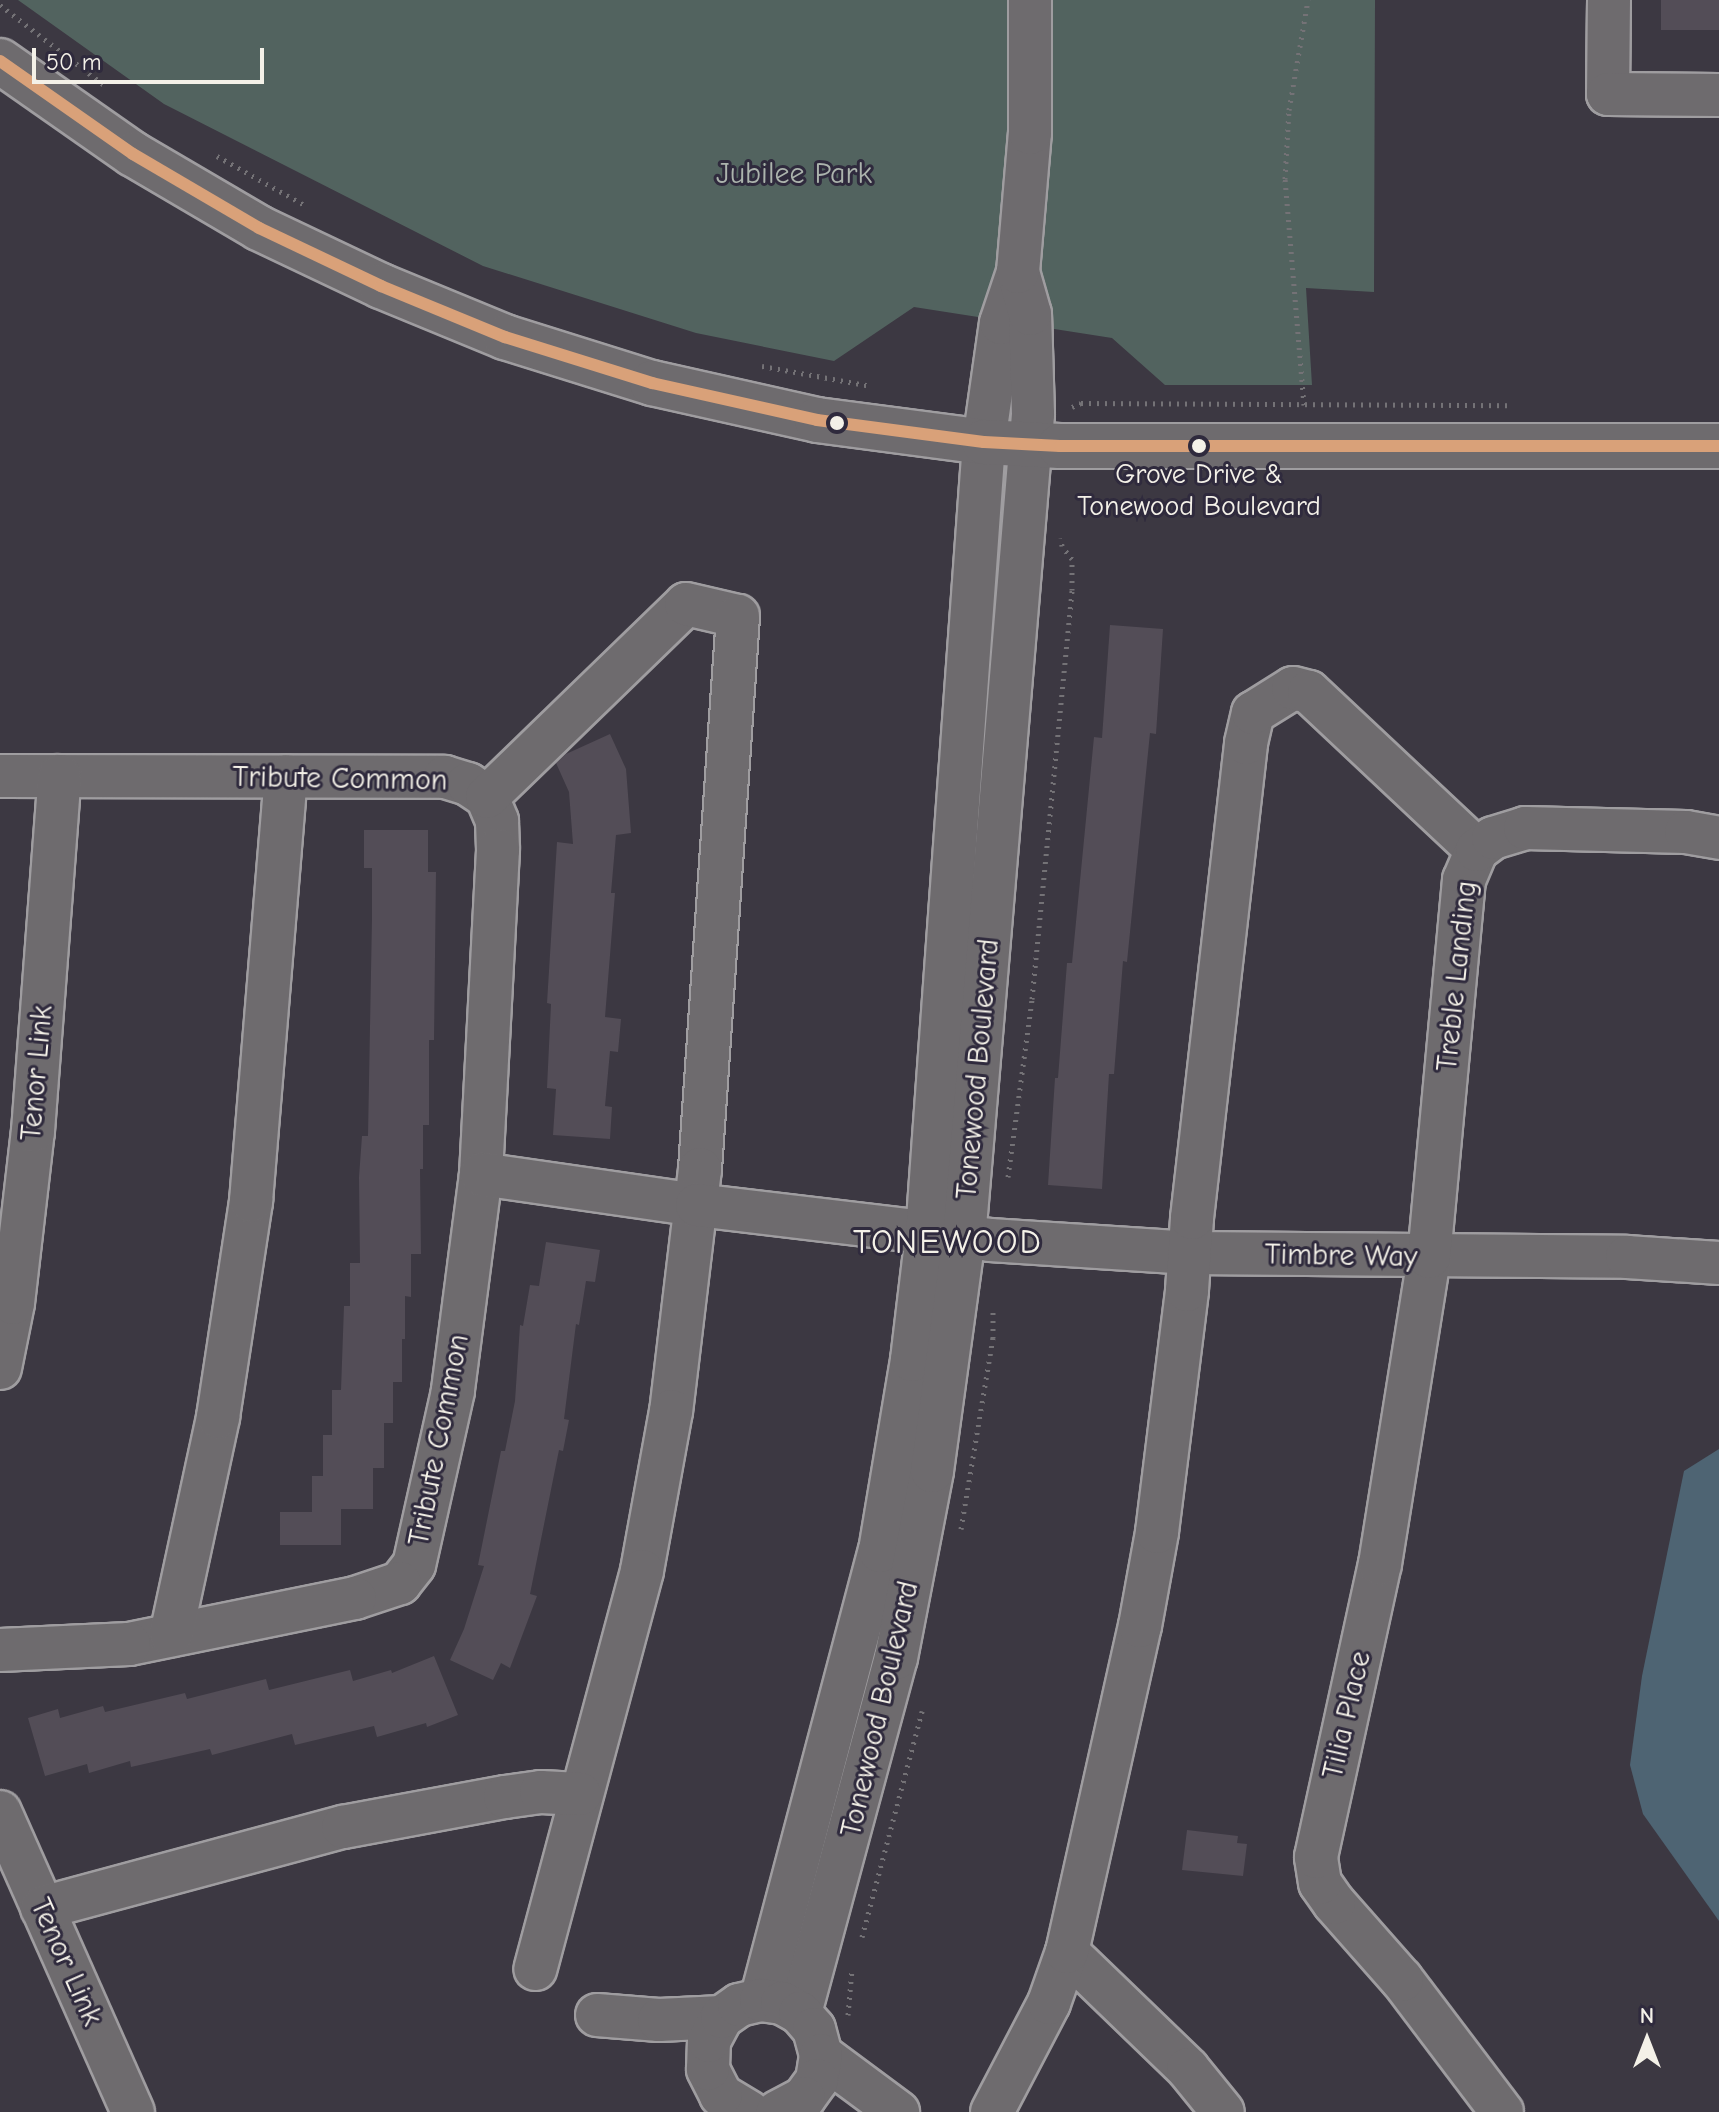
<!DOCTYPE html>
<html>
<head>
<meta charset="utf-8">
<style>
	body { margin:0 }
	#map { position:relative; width:1719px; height:2112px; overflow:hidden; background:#3c3842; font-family:"Comic Neue",sans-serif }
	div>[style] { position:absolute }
	.green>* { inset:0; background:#52635f }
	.water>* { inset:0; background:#4e6473 }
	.building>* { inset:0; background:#534d57 }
	.path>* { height:5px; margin-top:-2.5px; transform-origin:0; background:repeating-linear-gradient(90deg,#747276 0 2px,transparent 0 8px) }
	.roads { filter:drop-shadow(2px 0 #9f9da0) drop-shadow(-2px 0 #9f9da0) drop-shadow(0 2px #9f9da0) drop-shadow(0 -2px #9f9da0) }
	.minor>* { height:42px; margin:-21px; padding:0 21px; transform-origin:21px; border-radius:21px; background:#6e6b6e }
	.major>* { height:44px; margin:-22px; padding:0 22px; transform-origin:22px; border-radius:22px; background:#6e6b6e }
	.bus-1>* { height:12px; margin:-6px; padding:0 6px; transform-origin:6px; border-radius:6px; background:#d9a179 }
	.dots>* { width:22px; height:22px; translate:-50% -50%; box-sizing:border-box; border:4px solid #2f2a3d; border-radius:50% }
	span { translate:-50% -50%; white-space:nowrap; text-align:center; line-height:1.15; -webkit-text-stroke:6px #2f2a3d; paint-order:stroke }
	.bus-label { font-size:28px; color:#f4f1e8 }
	.park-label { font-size:30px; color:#acb4ad }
	.street-label { font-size:30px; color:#f4f1e8 }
	.quarter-label { font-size:34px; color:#f4f1e8; letter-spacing:2px }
	.north { position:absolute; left:1607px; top:2000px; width:80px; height:80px; -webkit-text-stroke:6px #2f2a3d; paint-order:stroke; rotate:0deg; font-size:22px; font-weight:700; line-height:32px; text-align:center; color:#f4f1e8 }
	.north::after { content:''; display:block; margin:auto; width:28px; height:36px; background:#f4f1e8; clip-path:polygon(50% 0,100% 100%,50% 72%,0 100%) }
	.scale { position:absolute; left:32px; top:48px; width:232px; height:36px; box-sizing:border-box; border:4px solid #f4f1e8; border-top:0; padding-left:10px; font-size:24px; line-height:28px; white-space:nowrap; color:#f4f1e8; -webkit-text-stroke:6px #2f2a3d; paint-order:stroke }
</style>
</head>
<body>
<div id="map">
	<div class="green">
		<div style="clip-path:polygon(18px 0,1375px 0,1374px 292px,1306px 288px,1312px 385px,1165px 385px,1112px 338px,914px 307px,834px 361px,696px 333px,483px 266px,164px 104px)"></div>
	</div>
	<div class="water">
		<div style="clip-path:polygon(1719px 1449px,1719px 1921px,1643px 1814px,1630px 1765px,1642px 1676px,1684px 1471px)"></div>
	</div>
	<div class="building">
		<div style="clip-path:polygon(1661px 0,1719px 0,1719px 30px,1661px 30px)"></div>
		<div style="clip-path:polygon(1110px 625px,1163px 629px,1156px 734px,1150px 733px,1127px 962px,1123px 961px,1114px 1074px,1109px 1074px,1102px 1189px,1048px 1185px,1055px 1078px,1058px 1078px,1067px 963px,1072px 963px,1094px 737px,1102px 738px)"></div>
		<div style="clip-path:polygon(610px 734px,626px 769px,631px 833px,616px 835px,611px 893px,615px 893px,605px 1017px,621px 1019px,618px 1052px,610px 1051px,605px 1106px,612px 1107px,610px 1139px,553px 1135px,556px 1089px,547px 1088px,551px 1004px,547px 1003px,557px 842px,573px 844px,569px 792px,556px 763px,566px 754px)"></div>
		<div style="clip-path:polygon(364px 830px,428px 830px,428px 872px,436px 872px,434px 1040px,429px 1040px,429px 1125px,423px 1125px,423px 1169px,420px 1169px,421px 1254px,411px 1254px,411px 1297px,405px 1296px,405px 1339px,402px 1339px,402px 1382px,393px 1382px,393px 1423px,384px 1423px,384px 1468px,373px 1468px,373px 1509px,341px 1509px,341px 1545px,280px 1545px,280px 1512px,312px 1512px,312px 1476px,323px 1476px,323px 1435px,332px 1435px,332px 1390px,341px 1390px,344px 1306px,350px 1306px,350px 1263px,360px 1263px,359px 1177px,362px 1136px,368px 1136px,372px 918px,372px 868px,364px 868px)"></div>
		<div style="clip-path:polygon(546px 1242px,600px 1250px,595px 1282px,586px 1281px,579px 1325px,576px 1324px,564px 1419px,569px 1420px,563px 1451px,559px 1450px,530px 1594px,537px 1596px,510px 1668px,501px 1663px,493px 1680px,450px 1660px,464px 1629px,484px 1566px,478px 1565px,501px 1451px,505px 1451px,515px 1401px,520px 1325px,523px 1326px,530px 1285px,539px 1286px)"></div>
		<div style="clip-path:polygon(434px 1656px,458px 1715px,427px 1727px,426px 1723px,377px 1737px,374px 1726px,295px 1745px,292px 1734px,212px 1755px,210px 1749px,131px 1767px,130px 1761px,89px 1773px,87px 1764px,45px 1776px,28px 1718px,58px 1709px,60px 1718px,103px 1706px,105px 1712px,185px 1693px,187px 1699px,266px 1679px,269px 1690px,350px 1670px,353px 1681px,391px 1670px,392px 1673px)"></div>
		<div style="clip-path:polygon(1187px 1830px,1238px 1836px,1237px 1843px,1247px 1844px,1243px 1876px,1182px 1870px)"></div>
	</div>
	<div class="path">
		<div style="left:0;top:5px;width:135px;rotate:37.5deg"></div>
		<div style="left:217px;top:156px;width:102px;rotate:29.3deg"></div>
		<div style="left:762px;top:366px;width:111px;rotate:10.4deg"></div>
		<div style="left:1304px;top:405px;width:227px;rotate:-94.8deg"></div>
		<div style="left:1285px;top:179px;width:69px;rotate:-86.7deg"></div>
		<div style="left:1289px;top:110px;width:112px;rotate:-80.2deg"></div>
		<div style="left:1072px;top:407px;width:10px;rotate:-24deg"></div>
		<div style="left:1081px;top:403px;width:428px;rotate:0.3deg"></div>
		<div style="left:1008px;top:1177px;width:180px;rotate:-82.3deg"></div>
		<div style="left:1032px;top:999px;width:411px;rotate:-84.4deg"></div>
		<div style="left:1072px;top:590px;width:31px;rotate:-90deg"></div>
		<div style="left:1072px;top:559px;width:16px;rotate:-128deg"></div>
		<div style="left:1062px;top:546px;width:8px;rotate:-97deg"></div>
		<div style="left:961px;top:1529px;width:194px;rotate:-80.5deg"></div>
		<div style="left:993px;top:1338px;width:29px;rotate:-90deg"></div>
		<div style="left:862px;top:1937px;width:234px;rotate:-75.1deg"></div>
		<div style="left:848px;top:2015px;width:46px;rotate:-85deg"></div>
	</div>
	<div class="roads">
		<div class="minor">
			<div style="left:1609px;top:0;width:94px;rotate:90.6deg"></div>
			<div style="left:1608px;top:94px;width:111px;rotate:0.5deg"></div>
			<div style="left:0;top:776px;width:445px;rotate:0.1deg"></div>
			<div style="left:445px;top:777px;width:24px;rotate:17deg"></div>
			<div style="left:468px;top:784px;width:23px;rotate:34deg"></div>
			<div style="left:487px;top:797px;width:26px;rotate:67deg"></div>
			<div style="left:497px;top:821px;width:29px;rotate:88deg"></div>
			<div style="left:498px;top:850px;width:324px;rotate:93deg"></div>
			<div style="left:481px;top:1174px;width:219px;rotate:97.4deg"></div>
			<div style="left:453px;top:1391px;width:178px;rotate:102.6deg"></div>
			<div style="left:414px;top:1565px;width:23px;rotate:128deg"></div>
			<div style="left:400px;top:1583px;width:47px;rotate:161.6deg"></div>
			<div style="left:355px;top:1598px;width:231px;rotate:168.5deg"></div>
			<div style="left:129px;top:1644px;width:129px;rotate:177.3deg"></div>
			<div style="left:487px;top:797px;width:277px;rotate:-44.1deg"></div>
			<div style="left:686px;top:604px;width:53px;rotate:13deg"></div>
			<div style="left:738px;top:616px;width:554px;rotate:93.93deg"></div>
			<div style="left:700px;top:1169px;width:244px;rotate:96.8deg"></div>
			<div style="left:671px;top:1411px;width:163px;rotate:100.3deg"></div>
			<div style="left:642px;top:1571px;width:412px;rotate:105deg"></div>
			<div style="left:481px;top:1174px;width:218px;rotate:8.2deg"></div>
			<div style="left:697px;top:1205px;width:295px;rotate:6.8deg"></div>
			<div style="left:990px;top:1240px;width:200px;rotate:3.7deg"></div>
			<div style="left:1190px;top:1253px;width:437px;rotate:0.5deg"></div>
			<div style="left:1627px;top:1257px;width:92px;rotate:3.7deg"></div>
			<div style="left:0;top:1368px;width:66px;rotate:-78.7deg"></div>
			<div style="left:13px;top:1303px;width:173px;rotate:-83.4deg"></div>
			<div style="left:33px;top:1131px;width:356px;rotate:-85.7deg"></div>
			<div style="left:171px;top:1635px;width:223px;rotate:-77.8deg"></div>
			<div style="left:218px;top:1417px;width:219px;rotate:-81.3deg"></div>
			<div style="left:251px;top:1201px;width:426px;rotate:-85.3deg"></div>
			<div style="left:0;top:1812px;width:328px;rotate:66.1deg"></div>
			<div style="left:42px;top:1908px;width:312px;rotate:-15.1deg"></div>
			<div style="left:343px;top:1827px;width:165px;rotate:-10.5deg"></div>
			<div style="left:505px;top:1797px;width:36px;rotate:-8deg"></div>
			<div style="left:541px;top:1792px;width:39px;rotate:3deg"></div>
			<div style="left:1067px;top:1952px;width:168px;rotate:44deg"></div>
			<div style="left:1188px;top:2069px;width:55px;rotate:50.9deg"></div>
			<div style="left:761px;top:2000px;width:465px;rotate:-75.2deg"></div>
			<div style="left:880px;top:1551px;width:194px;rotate:-80.5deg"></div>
			<div style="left:912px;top:1360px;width:127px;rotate:-83.2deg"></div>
			<div style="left:927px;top:1234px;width:794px;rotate:-85.88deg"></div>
			<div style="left:984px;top:442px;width:120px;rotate:-81.9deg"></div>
			<div style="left:1001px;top:323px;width:54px;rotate:-71.6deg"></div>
			<div style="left:800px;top:2013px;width:368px;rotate:-74.9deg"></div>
			<div style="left:896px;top:1658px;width:190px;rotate:-79.1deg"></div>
			<div style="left:932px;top:1471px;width:235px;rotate:-82.2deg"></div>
			<div style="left:964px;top:1238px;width:827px;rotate:-85.21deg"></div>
			<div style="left:1033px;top:414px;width:100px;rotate:-91.7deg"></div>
			<div style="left:1030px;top:314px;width:44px;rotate:-105.9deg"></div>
			<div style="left:1018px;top:272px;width:140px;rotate:-85.1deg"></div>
			<div style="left:1030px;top:133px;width:133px;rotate:-90deg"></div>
			<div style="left:597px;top:2015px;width:62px;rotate:4.6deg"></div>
			<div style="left:659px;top:2020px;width:63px;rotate:-2.7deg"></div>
			<div style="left:821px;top:2055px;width:96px;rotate:36.5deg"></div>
			<div style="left:749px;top:2112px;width:33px;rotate:-149deg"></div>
			<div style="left:721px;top:2095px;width:29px;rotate:-117deg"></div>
			<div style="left:708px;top:2069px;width:28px;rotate:-88deg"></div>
			<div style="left:709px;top:2041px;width:27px;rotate:-62deg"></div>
			<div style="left:722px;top:2017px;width:21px;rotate:-35deg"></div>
			<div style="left:739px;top:2005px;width:23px;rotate:-13deg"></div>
			<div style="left:761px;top:2000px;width:21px;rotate:8deg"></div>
			<div style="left:782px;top:2003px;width:21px;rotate:29deg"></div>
			<div style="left:800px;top:2013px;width:21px;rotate:49deg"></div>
			<div style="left:814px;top:2029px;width:27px;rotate:75deg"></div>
			<div style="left:821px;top:2055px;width:25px;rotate:99deg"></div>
			<div style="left:817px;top:2080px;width:22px;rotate:126deg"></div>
			<div style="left:804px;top:2098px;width:30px;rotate:152deg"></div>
			<div style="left:992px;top:2112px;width:123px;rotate:-62.4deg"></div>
			<div style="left:1049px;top:2003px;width:54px;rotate:-70.6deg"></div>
			<div style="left:1067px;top:1952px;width:334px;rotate:-77.4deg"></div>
			<div style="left:1140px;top:1626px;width:96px;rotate:-79.7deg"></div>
			<div style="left:1157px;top:1532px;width:244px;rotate:-82.9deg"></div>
			<div style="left:1187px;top:1290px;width:72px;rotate:-86deg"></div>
			<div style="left:1192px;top:1218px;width:478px;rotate:-83.5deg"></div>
			<div style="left:1246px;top:743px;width:31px;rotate:-77deg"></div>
			<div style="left:1253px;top:713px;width:47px;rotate:-32deg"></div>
			<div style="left:1293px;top:688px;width:16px;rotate:14deg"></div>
			<div style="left:1309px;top:692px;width:231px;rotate:43.2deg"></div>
			<div style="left:1502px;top:2112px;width:166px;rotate:-127.1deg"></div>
			<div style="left:1402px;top:1980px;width:103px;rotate:-131.4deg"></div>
			<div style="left:1334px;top:1903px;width:24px;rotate:-125deg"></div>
			<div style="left:1320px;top:1883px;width:26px;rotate:-99deg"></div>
			<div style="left:1316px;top:1857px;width:300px;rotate:-77.7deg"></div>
			<div style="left:1380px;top:1564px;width:311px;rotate:-80.9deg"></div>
			<div style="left:1429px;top:1257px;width:379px;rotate:-84.7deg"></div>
			<div style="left:1464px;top:880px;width:33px;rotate:-67deg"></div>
			<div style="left:1477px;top:850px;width:20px;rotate:-37deg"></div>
			<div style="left:1493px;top:838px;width:34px;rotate:-17deg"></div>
			<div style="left:1525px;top:828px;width:161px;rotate:1.4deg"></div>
			<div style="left:1686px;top:832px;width:34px;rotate:10deg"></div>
		</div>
		<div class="major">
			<div style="left:0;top:61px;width:162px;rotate:35deg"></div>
			<div style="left:133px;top:154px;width:146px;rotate:30.4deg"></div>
			<div style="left:259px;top:228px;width:135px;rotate:25.4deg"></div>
			<div style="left:381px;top:286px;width:134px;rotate:22.4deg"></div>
			<div style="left:505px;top:337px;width:154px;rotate:17.4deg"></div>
			<div style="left:652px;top:383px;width:169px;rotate:12.6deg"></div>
			<div style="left:817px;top:420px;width:168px;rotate:7.5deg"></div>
			<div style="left:984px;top:442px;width:76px;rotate:3deg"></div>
			<div style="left:1060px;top:446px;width:659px"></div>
		</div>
	</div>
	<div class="bus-1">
		<div style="left:0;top:61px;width:162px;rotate:35deg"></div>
		<div style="left:133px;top:154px;width:146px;rotate:30.4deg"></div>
		<div style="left:259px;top:228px;width:135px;rotate:25.4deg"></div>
		<div style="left:381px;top:286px;width:134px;rotate:22.4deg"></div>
		<div style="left:505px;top:337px;width:154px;rotate:17.4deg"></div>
		<div style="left:652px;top:383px;width:169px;rotate:12.6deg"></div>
		<div style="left:817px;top:420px;width:168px;rotate:7.5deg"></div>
		<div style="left:984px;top:442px;width:76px;rotate:3deg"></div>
		<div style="left:1060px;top:446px;width:659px"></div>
	</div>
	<div class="dots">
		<div style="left:837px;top:423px;background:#f4f1e8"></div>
		<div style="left:1199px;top:446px;background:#f4f1e8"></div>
	</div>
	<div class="bus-label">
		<span style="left:1199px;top:490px">Grove Drive &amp;<br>Tonewood Boulevard</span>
	</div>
	<div class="park-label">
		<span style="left:794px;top:174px">Jubilee Park</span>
	</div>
	<div class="street-label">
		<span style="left:340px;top:779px;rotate:1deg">Tribute Common</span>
		<span style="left:1457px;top:976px;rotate:-84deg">Treble Landing</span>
		<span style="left:978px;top:1069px;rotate:-85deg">Tonewood Boulevard</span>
		<span style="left:37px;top:1073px;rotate:-85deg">Tenor Link</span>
		<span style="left:1341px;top:1256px;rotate:1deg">Timbre Way</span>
		<span style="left:439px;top:1440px;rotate:-79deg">Tribute Common</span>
		<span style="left:880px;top:1709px;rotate:-77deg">Tonewood Boulevard</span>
		<span style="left:1347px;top:1715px;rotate:-77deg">Tilia Place</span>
		<span style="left:66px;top:1962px;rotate:66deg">Tenor Link</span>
	</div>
	<div class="quarter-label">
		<span style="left:948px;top:1243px">TONEWOOD</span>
	</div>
	<div class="north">N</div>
	<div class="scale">50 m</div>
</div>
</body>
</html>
